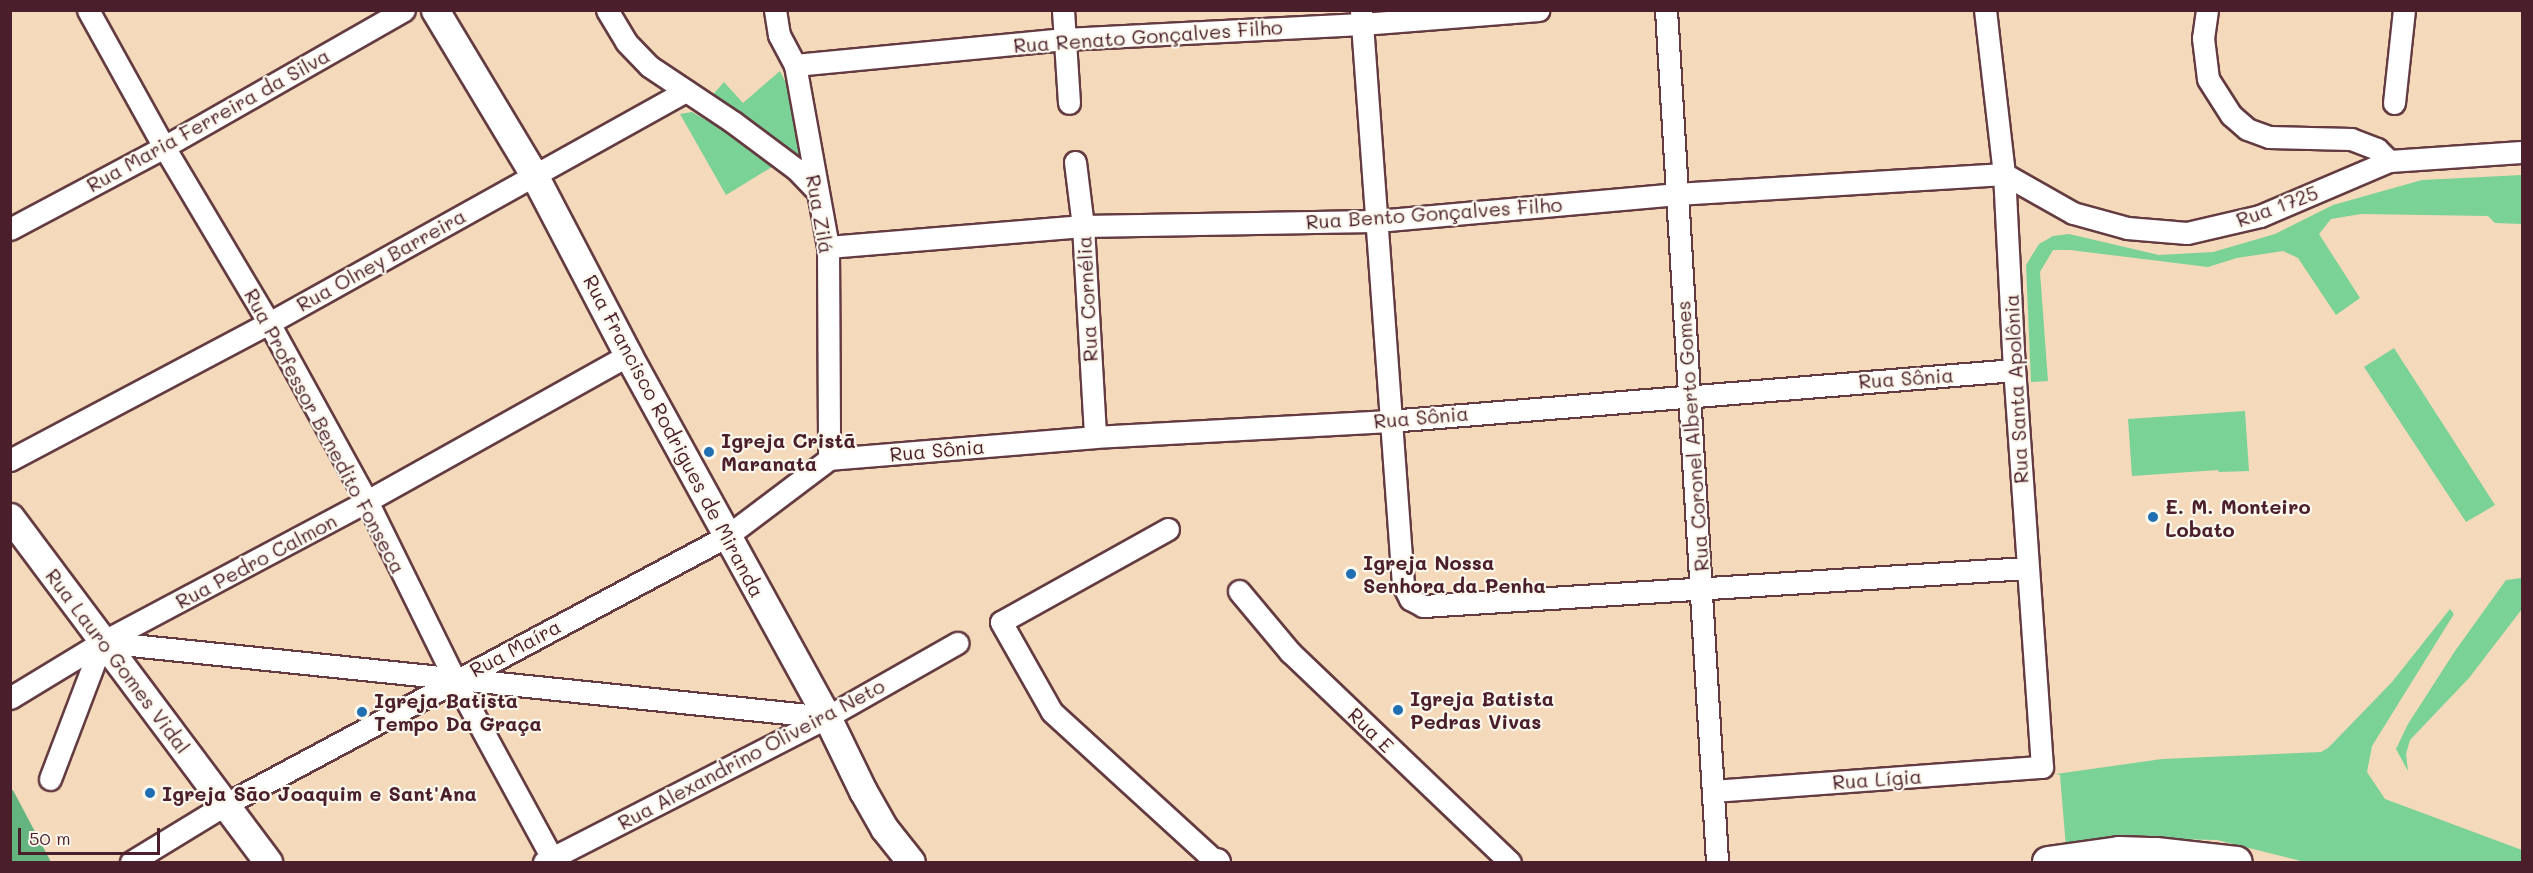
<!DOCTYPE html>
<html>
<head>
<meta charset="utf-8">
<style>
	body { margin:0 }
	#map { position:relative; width:2533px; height:873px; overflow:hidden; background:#f4d9bb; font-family:Mali,sans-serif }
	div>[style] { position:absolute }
	.green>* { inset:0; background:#7bd296 }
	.forest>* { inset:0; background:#64b47f }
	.roads { filter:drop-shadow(2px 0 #643b41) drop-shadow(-2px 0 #643b41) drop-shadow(0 2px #643b41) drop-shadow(0 -2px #643b41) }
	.minor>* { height:21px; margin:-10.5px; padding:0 10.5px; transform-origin:10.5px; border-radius:10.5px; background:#fff }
	.tertiary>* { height:27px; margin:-13.5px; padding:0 13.5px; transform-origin:13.5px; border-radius:13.5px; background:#fff }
	.secondary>* { height:30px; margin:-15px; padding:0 15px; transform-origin:15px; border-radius:15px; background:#fff }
	.dots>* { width:16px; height:16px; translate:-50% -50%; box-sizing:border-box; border:3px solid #fbf7ec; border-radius:50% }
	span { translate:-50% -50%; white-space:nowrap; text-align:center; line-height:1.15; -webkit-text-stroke:4.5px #fbf7ec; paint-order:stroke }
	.street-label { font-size:20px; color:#4a1f2b }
	.poi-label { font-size:20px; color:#4a1f2b; font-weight:700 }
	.left { translate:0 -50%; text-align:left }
	.frame { position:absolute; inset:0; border:12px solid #4a1f2b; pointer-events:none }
	.scale { position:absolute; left:18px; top:828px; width:142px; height:27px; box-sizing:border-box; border:3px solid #4a1f2b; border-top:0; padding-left:8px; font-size:18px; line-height:21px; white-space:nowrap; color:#4a1f2b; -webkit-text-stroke:4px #fbf7ec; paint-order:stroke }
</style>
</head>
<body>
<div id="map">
	<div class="green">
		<div style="clip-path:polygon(780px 71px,789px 89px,803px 163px,708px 100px,724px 82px,743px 103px)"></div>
		<div style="clip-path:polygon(692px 112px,736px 137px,772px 167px,726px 195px,680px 114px)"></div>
		<div style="clip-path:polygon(2522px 175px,2522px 224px,2495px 223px,2488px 216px,2361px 214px,2331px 219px,2319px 234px,2360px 298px,2336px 315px,2298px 258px,2283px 251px,2237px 258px,2208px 267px,2070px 250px,2053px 250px,2040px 272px,2048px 381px,2031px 382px,2026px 265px,2039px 244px,2053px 236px,2069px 234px,2159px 255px,2213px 252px,2275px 234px,2333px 205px,2422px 180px)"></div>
		<div style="clip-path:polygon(2394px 348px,2495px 505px,2466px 522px,2364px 367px)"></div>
		<div style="clip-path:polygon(2245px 411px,2249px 471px,2219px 472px,2218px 470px,2132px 476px,2128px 419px)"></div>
		<div style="clip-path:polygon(2522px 578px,2522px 609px,2469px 678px,2410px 740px,2406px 754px,2408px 771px,2396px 749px,2408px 724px,2455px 651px,2506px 580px)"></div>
		<div style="clip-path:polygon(2450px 609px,2454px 614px,2372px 746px,2367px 772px,2385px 799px,2522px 850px,2522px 862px,2305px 862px,2217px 840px,2135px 838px,2066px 847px,2060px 775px,2056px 774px,2162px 759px,2321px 752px,2328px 748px,2392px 682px)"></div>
	</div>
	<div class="forest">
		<div style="clip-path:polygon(10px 787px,14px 792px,51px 862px,11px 862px)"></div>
	</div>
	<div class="roads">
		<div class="minor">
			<div style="left:88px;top:10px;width:157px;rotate:61deg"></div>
			<div style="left:164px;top:147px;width:205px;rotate:59.2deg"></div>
			<div style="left:269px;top:323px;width:203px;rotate:61.2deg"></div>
			<div style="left:367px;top:501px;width:199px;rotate:63.8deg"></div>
			<div style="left:455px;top:680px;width:203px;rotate:61.4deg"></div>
			<div style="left:607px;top:10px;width:37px;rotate:59deg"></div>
			<div style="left:626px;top:42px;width:33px;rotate:46deg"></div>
			<div style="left:649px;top:66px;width:101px;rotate:33.7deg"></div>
			<div style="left:733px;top:122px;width:79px;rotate:36.7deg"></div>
			<div style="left:796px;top:169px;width:29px;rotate:46deg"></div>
			<div style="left:775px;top:10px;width:25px;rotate:81deg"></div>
			<div style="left:779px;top:35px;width:34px;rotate:62deg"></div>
			<div style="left:795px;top:65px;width:185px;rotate:79.7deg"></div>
			<div style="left:828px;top:247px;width:212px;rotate:89.7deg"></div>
			<div style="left:1063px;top:10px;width:93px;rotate:86.3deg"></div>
			<div style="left:1361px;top:10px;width:577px;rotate:85.82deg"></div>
			<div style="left:1403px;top:585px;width:16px;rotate:63deg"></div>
			<div style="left:1410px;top:599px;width:15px;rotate:28deg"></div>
			<div style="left:1423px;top:606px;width:605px;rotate:-3.6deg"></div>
			<div style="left:1666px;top:10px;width:854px;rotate:86.57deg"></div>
			<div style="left:2207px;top:10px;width:28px;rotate:98deg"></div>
			<div style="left:2203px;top:38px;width:41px;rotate:83deg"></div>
			<div style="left:2208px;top:79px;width:43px;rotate:57.4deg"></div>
			<div style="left:2231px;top:115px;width:21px;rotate:41deg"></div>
			<div style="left:2247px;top:129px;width:23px;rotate:20deg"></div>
			<div style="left:2269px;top:137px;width:82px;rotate:1.4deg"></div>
			<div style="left:2351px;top:139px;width:28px;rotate:21deg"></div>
			<div style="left:2377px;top:149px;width:17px;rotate:45deg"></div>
			<div style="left:795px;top:65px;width:271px;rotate:-5.5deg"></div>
			<div style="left:1065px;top:39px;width:297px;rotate:-2.9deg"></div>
			<div style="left:1362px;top:24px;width:177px;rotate:-4.5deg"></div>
			<div style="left:2394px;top:103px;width:94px;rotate:-83.9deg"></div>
			<div style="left:1075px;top:162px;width:64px;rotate:82.9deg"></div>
			<div style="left:1083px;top:226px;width:211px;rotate:86.7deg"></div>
			<div style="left:10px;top:229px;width:174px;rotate:-28deg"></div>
			<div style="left:164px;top:147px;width:276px;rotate:-29.7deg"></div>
			<div style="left:828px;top:247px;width:256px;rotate:-4.7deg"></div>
			<div style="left:1083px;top:226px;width:293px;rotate:-1deg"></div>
			<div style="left:1376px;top:221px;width:301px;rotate:-5.1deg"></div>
			<div style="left:1676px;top:194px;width:329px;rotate:-3.5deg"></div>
			<div style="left:2004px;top:174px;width:79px;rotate:29.5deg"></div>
			<div style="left:2073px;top:213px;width:56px;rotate:15.5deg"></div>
			<div style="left:2127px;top:228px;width:60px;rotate:4.8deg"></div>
			<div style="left:2187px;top:233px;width:75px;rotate:-13.1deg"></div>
			<div style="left:2260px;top:216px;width:140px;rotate:-23.1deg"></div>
			<div style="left:2389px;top:161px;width:133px;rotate:-3.9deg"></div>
			<div style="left:829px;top:459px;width:267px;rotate:-4.7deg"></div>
			<div style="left:1095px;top:437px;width:294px;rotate:-3.1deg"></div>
			<div style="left:1389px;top:421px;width:627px;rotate:-4.66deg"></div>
			<div style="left:10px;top:460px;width:293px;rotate:-27.9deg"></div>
			<div style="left:269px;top:323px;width:477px;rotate:-29.1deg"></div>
			<div style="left:1168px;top:529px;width:191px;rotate:150.9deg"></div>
			<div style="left:1001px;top:622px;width:103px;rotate:60.5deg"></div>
			<div style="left:1052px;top:712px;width:221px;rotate:42.4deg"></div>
			<div style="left:1239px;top:591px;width:80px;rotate:50.1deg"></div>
			<div style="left:1290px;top:652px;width:304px;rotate:43.7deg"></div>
			<div style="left:10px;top:698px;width:108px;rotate:-31.3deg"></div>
			<div style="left:102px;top:642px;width:300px;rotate:-28deg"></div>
			<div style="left:367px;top:501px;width:299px;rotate:-29.2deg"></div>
			<div style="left:50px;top:779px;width:147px;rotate:-69.2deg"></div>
			<div style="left:102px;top:642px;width:729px;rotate:5.91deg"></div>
			<div style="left:1713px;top:791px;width:330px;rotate:-4.2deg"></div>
			<div style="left:2042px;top:767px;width:398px;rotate:-94deg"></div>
			<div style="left:2014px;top:370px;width:196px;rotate:-92.9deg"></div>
			<div style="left:2004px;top:174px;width:165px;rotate:-96.6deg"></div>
			<div style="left:131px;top:862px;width:111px;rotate:-31.4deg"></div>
			<div style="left:226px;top:804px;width:568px;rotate:-28.14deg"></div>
			<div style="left:727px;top:536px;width:128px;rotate:-37deg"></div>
			<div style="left:544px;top:862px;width:318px;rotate:-27.1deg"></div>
			<div style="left:827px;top:717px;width:150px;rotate:-29.6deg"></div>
		</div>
		<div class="tertiary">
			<div style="left:435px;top:10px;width:192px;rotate:59deg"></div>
			<div style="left:534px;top:175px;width:203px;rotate:62.4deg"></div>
			<div style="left:628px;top:355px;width:413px;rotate:61.2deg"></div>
			<div style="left:827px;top:717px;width:82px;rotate:64.1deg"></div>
			<div style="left:863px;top:791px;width:43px;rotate:60.4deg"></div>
			<div style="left:884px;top:828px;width:43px;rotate:51.5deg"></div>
			<div style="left:10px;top:517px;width:431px;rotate:53.2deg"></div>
			<div style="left:1214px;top:862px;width:2px"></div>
		</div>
		<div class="secondary">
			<div style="left:2048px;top:862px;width:72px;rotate:-8deg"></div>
			<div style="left:2119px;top:852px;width:37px;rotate:2deg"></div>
			<div style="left:2156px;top:853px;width:81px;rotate:6.3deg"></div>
		</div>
	</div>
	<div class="dots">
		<div style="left:709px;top:452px;background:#1f6fb2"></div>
		<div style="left:2153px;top:517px;background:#1f6fb2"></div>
		<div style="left:1351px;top:574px;background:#1f6fb2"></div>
		<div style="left:1398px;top:710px;background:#1f6fb2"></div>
		<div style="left:362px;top:712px;background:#1f6fb2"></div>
		<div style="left:150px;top:793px;background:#1f6fb2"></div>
	</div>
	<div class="street-label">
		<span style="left:1148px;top:36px;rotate:-4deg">Rua Renato Gonçalves Filho</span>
		<span style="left:208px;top:120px;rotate:-29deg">Rua Maria Ferreira da Silva</span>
		<span style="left:2277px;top:206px;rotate:-20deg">Rua 1725</span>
		<span style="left:1434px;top:213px;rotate:-4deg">Rua Bento Gonçalves Filho</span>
		<span style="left:820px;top:214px;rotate:80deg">Rua Zilá</span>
		<span style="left:381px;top:260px;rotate:-29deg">Rua Olney Barreira</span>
		<span style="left:1087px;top:299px;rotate:-93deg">Rua Cornélia</span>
		<span style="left:1906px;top:378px;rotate:-4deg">Rua Sônia</span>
		<span style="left:2016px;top:389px;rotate:-93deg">Rua Santa Apolônia</span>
		<span style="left:1421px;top:417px;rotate:-5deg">Rua Sônia</span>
		<span style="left:325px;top:431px;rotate:62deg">Rua Professor Benedito Fonseca</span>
		<span style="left:674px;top:436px;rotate:62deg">Rua Francisco Rodrigues de Miranda</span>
		<span style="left:1692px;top:436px;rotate:-94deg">Rua Coronel Alberto Gomes</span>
		<span style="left:937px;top:450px;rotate:-5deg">Rua Sônia</span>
		<span style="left:256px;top:561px;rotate:-28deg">Rua Pedro Calmon</span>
		<span style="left:515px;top:648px;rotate:-28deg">Rua Maíra</span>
		<span style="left:118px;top:661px;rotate:53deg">Rua Lauro Gomes Vidal</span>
		<span style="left:1371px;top:730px;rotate:44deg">Rua E</span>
		<span style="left:751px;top:754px;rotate:-28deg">Rua Alexandrino Oliveira Neto</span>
		<span style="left:1877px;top:779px;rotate:-4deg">Rua Lígia</span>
	</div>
	<div class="poi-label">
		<span class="left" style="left:721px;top:452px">Igreja Cristã<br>Maranata</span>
		<span class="left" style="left:2165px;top:518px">E. M. Monteiro<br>Lobato</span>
		<span class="left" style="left:1363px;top:574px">Igreja Nossa<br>Senhora da Penha</span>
		<span class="left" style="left:1410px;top:710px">Igreja Batista<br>Pedras Vivas</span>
		<span class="left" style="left:374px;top:712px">Igreja Batista<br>Tempo Da Graça</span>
		<span class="left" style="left:162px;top:793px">Igreja São Joaquim e Sant'Ana</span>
	</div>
	<div class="frame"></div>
	<div class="scale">50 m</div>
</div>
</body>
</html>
